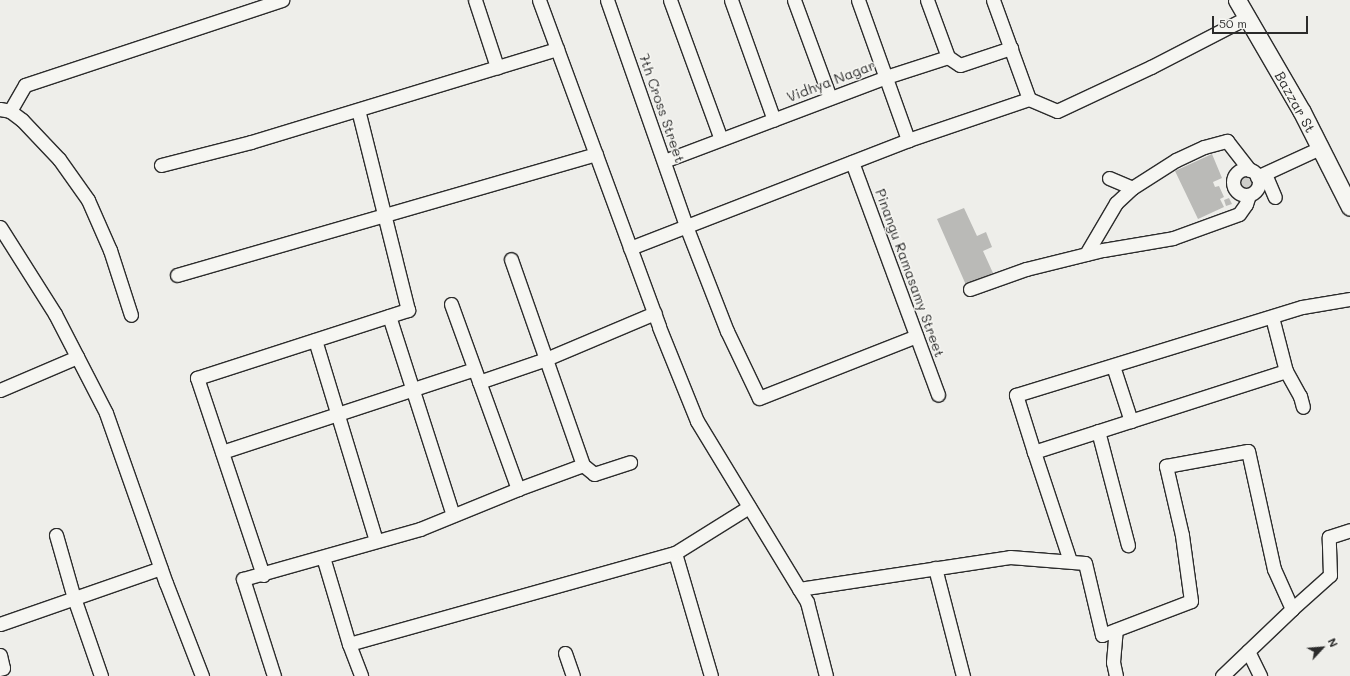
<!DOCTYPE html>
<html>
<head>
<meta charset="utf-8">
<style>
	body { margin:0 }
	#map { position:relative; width:1350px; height:676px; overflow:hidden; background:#eeeeea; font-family:Mali,sans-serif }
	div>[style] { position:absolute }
	.green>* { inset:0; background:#cececa }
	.round { border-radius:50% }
	.building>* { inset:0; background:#babab7 }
	.roads { filter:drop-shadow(1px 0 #2b2b2b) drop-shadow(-1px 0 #2b2b2b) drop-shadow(0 1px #2b2b2b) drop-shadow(0 -1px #2b2b2b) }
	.minor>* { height:13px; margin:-6.5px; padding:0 6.5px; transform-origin:6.5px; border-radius:6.5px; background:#f6f6f2 }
	.minor>.ring { margin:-6.5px; padding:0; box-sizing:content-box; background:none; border:13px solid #f6f6f2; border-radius:50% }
	.major>* { height:17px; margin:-8.5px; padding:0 8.5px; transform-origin:8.5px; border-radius:8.5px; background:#f6f6f2 }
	span { translate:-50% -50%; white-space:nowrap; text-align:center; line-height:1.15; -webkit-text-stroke:3px #f6f6f2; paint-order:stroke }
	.street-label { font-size:14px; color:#2b2b2b }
	.north { position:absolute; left:1302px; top:628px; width:40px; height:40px; -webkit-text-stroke:3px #f6f6f2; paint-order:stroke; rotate:64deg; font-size:11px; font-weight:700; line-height:16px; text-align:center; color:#2b2b2b }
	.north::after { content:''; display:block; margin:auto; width:14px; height:18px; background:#2b2b2b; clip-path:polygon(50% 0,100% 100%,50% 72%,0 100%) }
	.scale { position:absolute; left:1212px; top:16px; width:96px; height:18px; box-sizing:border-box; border:2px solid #2b2b2b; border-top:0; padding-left:5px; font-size:12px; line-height:14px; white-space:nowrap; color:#2b2b2b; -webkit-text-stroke:3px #f6f6f2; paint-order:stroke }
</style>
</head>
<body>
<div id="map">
	<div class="green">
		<div class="round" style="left:1237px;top:173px;width:18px;height:18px"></div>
	</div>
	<div class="building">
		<div style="clip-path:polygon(1212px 154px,1222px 178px,1213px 182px,1215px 187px,1219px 186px,1224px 197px,1220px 199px,1224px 207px,1198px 219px,1175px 171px)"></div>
		<div style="clip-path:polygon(1229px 198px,1232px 204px,1226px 206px,1224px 200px)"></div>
		<div style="clip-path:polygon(964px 208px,977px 236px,986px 232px,992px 247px,983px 251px,993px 273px,966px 285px,937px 219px)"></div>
	</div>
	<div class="roads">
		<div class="minor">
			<div style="left:475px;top:0;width:71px;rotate:71.8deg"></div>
			<div style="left:539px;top:0;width:348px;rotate:69.8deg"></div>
			<div style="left:659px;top:327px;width:101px;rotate:68deg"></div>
			<div style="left:697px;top:421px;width:212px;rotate:58.7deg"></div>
			<div style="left:807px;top:602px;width:76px;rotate:75.6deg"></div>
			<div style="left:607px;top:0;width:239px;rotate:70.7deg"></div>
			<div style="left:686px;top:226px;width:113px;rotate:68.7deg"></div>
			<div style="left:727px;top:331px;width:74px;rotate:64.5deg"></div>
			<div style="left:759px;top:398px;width:169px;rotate:-21.5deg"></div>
			<div style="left:670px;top:0;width:148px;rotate:69.9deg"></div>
			<div style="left:731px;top:0;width:127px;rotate:70.3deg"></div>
			<div style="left:794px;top:0;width:104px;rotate:69.8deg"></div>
			<div style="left:858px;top:0;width:149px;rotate:70.3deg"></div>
			<div style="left:927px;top:0;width:61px;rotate:69.8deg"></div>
			<div style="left:993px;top:0;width:105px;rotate:70deg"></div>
			<div style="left:0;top:109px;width:10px;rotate:11deg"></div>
			<div style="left:10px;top:111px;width:30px;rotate:-60deg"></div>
			<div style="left:25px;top:85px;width:271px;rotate:-18.3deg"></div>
			<div style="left:10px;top:111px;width:15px;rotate:37deg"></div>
			<div style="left:22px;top:120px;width:54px;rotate:46.5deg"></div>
			<div style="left:59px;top:159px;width:50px;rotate:54.7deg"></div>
			<div style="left:88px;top:200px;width:55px;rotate:66.3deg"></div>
			<div style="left:110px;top:250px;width:68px;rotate:72.1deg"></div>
			<div style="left:664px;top:161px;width:237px;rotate:-20.7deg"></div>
			<div style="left:886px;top:77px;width:65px;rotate:-17.9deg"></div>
			<div style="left:948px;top:57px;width:14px;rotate:34deg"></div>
			<div style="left:960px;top:65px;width:54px;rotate:-18.4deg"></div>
			<div style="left:852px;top:162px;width:248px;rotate:69.7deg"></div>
			<div style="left:161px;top:165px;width:93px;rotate:-14.3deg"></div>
			<div style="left:251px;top:142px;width:320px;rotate:-16.9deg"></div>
			<div class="ring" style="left:1233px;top:169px;width:13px;height:13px"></div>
			<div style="left:1265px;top:174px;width:25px;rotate:67deg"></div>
			<div style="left:1257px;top:177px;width:69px;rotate:-24.7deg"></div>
			<div style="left:1109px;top:178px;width:25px;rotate:23deg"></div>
			<div style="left:0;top:227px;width:103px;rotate:57.7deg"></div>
			<div style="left:55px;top:314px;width:111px;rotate:62.7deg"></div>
			<div style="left:106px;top:413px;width:180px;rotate:70.6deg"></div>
			<div style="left:166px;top:583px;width:100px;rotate:68.8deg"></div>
			<div style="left:630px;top:248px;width:298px;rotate:-21.2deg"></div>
			<div style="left:908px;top:140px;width:128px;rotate:-18.7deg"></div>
			<div style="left:1029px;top:99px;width:30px;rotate:23deg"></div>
			<div style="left:1057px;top:111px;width:104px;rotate:-25.1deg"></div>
			<div style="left:1151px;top:67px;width:109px;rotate:-27.3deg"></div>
			<div style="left:1086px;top:254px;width:59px;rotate:-59.5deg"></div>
			<div style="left:1116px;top:203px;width:22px;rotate:-43deg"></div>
			<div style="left:1132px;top:188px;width:52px;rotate:-32.5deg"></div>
			<div style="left:1176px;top:160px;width:31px;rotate:-25deg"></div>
			<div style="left:1204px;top:147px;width:24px;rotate:-15deg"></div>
			<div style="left:1227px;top:141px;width:37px;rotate:52deg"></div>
			<div style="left:177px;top:275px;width:436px;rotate:-16.1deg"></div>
			<div style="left:970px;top:289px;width:59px;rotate:-19.7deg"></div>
			<div style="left:1026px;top:269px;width:79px;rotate:-13.9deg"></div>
			<div style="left:1103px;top:250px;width:71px;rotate:-9.7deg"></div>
			<div style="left:1173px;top:238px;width:70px;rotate:-20deg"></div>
			<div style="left:1239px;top:214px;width:12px;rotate:-55deg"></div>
			<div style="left:1246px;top:204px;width:9px;rotate:-72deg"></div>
			<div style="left:451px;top:304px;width:197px;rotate:70.1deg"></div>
			<div style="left:389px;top:316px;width:209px;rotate:72.2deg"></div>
			<div style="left:1272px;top:317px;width:56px;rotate:75.5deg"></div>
			<div style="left:1286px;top:371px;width:265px;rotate:162.2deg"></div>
			<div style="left:1034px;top:452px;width:60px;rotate:-107.5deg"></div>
			<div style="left:1016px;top:395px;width:299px;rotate:-17.1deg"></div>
			<div style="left:1302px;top:307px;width:49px;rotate:-9.5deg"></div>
			<div style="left:315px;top:340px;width:210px;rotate:73.1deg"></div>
			<div style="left:1113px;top:366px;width:58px;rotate:71.9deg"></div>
			<div style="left:1286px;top:371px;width:29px;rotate:61deg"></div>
			<div style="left:1300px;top:396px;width:11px;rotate:75deg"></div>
			<div style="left:479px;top:382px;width:71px;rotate:-18.9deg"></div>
			<div style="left:546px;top:359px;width:118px;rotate:-22.9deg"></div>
			<div style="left:0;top:390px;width:84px;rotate:-23.2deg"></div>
			<div style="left:1098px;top:431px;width:118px;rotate:75.3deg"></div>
			<div style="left:222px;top:452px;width:265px;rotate:-18.2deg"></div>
			<div style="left:1034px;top:452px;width:115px;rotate:71.7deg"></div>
			<div style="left:583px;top:465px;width:14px;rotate:39deg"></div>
			<div style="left:594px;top:474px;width:38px;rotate:-18deg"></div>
			<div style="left:56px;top:535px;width:66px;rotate:74.1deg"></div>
			<div style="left:74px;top:598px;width:83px;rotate:70.9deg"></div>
			<div style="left:675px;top:553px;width:128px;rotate:73.7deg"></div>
			<div style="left:323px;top:557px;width:91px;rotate:73.4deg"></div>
			<div style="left:349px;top:644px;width:338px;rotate:-15.6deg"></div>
			<div style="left:675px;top:553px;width:87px;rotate:-31.9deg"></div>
			<div style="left:935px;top:568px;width:112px;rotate:75.5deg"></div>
			<div style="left:263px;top:575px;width:208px;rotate:-108.5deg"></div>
			<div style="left:197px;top:378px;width:222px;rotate:-17.9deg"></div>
			<div style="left:408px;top:310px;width:206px;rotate:-104deg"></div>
			<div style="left:799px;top:589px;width:213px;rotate:-8.6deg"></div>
			<div style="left:1010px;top:557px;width:75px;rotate:4.6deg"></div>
			<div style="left:1085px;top:563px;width:74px;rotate:76.7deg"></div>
			<div style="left:1102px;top:635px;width:95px;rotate:-20.9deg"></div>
			<div style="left:1191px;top:601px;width:67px;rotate:-97.8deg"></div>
			<div style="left:1182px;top:535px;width:71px;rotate:-103.1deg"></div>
			<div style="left:1166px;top:466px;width:83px;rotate:-10.4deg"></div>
			<div style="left:1248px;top:451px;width:121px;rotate:77.6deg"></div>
			<div style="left:1274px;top:569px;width:44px;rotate:65.8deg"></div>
			<div style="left:1292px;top:609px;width:51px;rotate:-41.8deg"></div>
			<div style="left:1330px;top:575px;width:38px;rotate:-92deg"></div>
			<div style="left:1329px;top:537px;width:22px;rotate:-18deg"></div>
			<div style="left:0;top:624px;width:170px;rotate:-19.2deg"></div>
			<div style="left:349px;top:644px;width:34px;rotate:69deg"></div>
			<div style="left:1248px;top:651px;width:28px;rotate:64deg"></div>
			<div style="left:565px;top:653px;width:24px;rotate:71deg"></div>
			<div style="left:0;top:655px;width:13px;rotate:77deg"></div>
			<div style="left:3px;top:668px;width:3px;rotate:162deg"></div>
			<div style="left:274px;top:676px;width:102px;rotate:-107.7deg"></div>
			<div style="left:243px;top:579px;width:184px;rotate:-15.8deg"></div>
			<div style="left:420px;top:529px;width:106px;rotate:-22.2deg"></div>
			<div style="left:518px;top:489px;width:69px;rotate:-20.3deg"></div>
			<div style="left:583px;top:465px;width:218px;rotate:-109.3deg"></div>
			<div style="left:1116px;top:676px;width:14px;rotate:-102deg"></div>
			<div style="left:1113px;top:662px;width:32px;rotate:-85deg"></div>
			<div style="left:1222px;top:676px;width:97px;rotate:-43.7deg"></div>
		</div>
		<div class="major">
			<div style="left:1237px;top:0;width:129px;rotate:59.9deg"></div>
			<div style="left:1302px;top:112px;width:106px;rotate:63.2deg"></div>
		</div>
	</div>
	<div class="street-label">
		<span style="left:831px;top:81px;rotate:-21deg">Vidhya Nagar</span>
		<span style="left:1295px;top:102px;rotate:61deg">Bazzar St</span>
		<span style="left:662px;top:108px;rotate:71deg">7th Cross Street</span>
		<span style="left:910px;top:273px;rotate:70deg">Pinangu Ramasamy Street</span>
	</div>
	<div class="north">N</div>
	<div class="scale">50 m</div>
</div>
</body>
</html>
